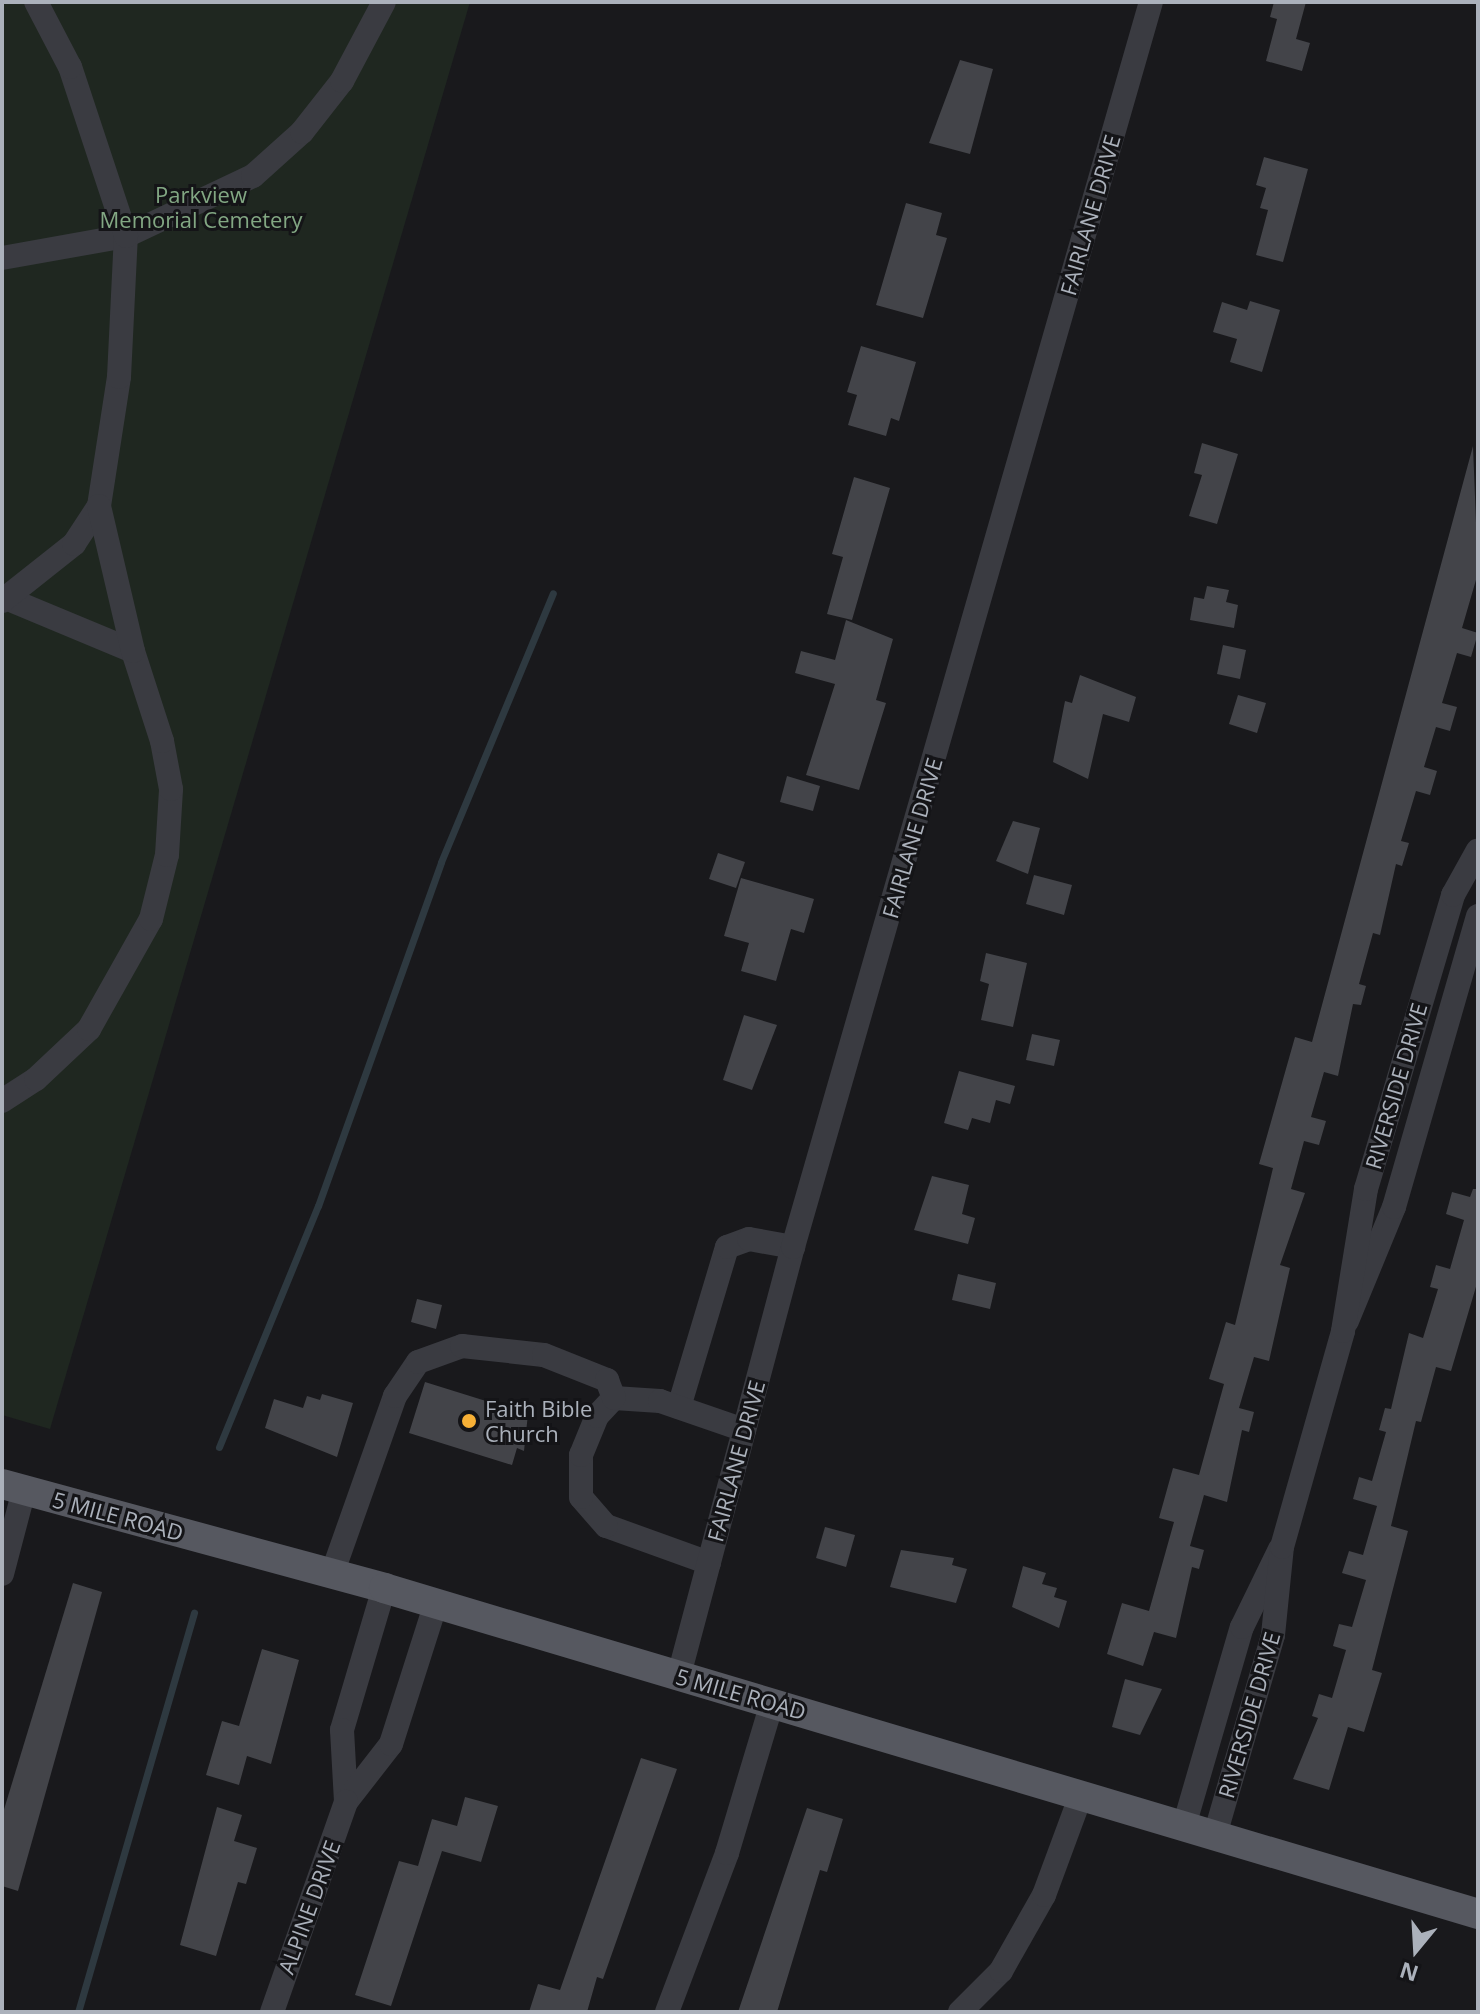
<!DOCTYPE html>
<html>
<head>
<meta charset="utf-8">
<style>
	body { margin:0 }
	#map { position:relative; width:1480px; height:2014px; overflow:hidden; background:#19191c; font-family:"Open Sans",sans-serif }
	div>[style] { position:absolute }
	.green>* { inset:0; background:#1f2720 }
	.stream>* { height:7px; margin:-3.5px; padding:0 3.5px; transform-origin:3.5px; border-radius:3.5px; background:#2e3940 }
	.building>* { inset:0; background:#434449 }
	.minor>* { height:24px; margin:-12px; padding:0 12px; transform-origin:12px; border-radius:12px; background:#3a3b41 }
	.major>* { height:30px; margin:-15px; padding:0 15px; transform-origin:15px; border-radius:15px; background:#565860 }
	.dots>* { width:22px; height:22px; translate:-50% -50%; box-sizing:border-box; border:4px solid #141417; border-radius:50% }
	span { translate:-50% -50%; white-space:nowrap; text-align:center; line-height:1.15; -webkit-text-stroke:6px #141417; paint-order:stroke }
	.park-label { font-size:22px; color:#82a783 }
	.street-label { font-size:22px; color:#abb1bb }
	.poi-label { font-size:22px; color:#abb1bb }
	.left { translate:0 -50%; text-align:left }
	.frame { position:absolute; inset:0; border:4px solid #abb1bb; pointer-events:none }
	.north { position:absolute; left:1376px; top:1910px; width:80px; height:80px; -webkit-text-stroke:6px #141417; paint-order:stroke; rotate:198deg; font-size:22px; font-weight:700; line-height:32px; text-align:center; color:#abb1bb }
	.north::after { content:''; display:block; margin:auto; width:28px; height:36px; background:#abb1bb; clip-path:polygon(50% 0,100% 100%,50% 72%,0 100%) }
</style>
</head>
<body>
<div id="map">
	<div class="green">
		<div style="clip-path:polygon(2px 2px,470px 2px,50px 1429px,2px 1415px)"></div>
	</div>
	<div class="stream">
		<div style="left:219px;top:1447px;width:261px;rotate:-67.7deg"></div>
		<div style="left:318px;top:1206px;width:365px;rotate:-70.3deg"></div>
		<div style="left:441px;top:862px;width:291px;rotate:-67.4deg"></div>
		<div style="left:78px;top:2012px;width:416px;rotate:-73.8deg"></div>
	</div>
	<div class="building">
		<div style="clip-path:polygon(1274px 2px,1306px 2px,1296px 39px,1310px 43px,1302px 71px,1266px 61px,1277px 19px,1270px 17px)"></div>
		<div style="clip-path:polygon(960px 60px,993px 69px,970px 154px,929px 143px)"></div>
		<div style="clip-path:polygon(1264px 157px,1308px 169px,1283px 262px,1256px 255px,1268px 210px,1260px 208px,1266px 188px,1256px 185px)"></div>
		<div style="clip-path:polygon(906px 203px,942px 213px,936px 235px,947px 238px,923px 318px,876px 305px)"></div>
		<div style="clip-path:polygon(1250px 301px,1280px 310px,1262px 372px,1230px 362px,1237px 339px,1213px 332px,1222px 302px,1247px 310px)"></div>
		<div style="clip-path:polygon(861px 346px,916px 362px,899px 421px,891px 418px,886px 436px,848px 425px,857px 395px,847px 392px)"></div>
		<div style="clip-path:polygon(1202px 443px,1238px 454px,1217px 524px,1189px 516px,1202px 475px,1194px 473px)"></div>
		<div style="clip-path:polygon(1473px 446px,1478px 573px,1462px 628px,1478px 633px,1471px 657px,1457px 653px,1442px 703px,1457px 707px,1450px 731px,1436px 727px,1424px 767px,1437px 771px,1430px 795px,1416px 791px,1401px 841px,1409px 843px,1402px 866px,1396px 864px,1380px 935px,1373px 933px,1359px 984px,1366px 986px,1361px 1005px,1353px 1004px,1338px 1076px,1324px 1072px,1311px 1117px,1326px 1121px,1319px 1145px,1304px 1141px,1291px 1189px,1305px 1193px,1280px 1265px,1290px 1268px,1269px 1361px,1254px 1357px,1239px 1408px,1254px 1412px,1249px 1432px,1242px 1430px,1227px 1502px,1204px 1495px,1190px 1546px,1204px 1550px,1199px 1569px,1192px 1567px,1176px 1638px,1154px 1632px,1143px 1666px,1107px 1654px,1122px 1603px,1149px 1611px,1174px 1522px,1159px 1518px,1173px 1468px,1199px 1475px,1224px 1384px,1209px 1379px,1226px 1322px,1235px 1325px,1273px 1168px,1259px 1164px,1295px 1037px,1312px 1042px)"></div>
		<div style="clip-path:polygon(854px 477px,890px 488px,852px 620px,827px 614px,843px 557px,832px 554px)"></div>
		<div style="clip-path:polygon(1207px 586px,1229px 590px,1226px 602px,1238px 605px,1234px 628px,1190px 620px,1194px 597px,1204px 599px)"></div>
		<div style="clip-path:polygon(846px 620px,893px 639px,876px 700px,886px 703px,859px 790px,806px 775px,835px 684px,795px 673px,801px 651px,835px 660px)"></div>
		<div style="clip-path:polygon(1223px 645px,1246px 650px,1240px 679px,1217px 674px)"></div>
		<div style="clip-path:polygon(1080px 675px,1136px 697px,1129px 722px,1103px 714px,1088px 779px,1053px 762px,1065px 701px,1072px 703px)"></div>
		<div style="clip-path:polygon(1238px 695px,1266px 703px,1257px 733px,1229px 724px)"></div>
		<div style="clip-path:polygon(787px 776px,820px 786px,813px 811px,780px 802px)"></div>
		<div style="clip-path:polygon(1013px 821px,1040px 828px,1028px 874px,996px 861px)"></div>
		<div style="clip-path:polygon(718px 853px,745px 862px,736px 888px,709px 879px)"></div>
		<div style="clip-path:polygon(1034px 875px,1072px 885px,1064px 915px,1026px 904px)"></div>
		<div style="clip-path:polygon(741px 878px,814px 899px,804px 933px,791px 929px,776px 981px,741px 971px,749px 943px,724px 936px)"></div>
		<div style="clip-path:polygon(986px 953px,1027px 963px,1013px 1027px,981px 1020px,989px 984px,980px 981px)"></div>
		<div style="clip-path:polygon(744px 1015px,777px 1025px,752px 1090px,723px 1080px)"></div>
		<div style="clip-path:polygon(1032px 1034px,1060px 1040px,1054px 1066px,1026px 1060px)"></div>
		<div style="clip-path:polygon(959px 1071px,1015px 1086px,1010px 1104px,996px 1100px,990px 1123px,972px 1118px,968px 1130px,944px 1123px)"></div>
		<div style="clip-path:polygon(932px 1176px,969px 1185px,962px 1214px,975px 1218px,968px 1244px,914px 1230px)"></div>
		<div style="clip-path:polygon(1473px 1189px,1478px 1189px,1478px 1280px,1451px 1371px,1436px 1367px,1421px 1422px,1416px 1421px,1391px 1526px,1408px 1531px,1372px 1670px,1382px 1673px,1364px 1732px,1348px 1727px,1329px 1790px,1293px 1779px,1318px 1718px,1312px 1716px,1319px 1694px,1332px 1698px,1346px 1650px,1333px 1646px,1339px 1624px,1352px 1627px,1366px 1580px,1342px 1573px,1349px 1551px,1363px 1555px,1377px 1506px,1353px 1499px,1359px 1477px,1372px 1481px,1386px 1432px,1379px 1430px,1385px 1408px,1391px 1409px,1409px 1333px,1423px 1338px,1438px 1289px,1430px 1287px,1436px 1265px,1450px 1269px,1464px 1220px,1446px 1214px,1452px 1192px,1470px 1197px)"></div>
		<div style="clip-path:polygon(958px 1274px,996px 1283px,990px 1309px,952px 1300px)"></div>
		<div style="clip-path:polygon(417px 1299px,442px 1305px,436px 1329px,411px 1322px)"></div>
		<div style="clip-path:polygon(425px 1382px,528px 1414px,524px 1451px,517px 1448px,512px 1465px,409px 1433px)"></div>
		<div style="clip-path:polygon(322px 1394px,353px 1403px,337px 1457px,265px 1428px,274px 1399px,303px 1408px,307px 1396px,320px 1400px)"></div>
		<div style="clip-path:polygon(825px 1527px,855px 1535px,846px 1567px,816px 1558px)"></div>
		<div style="clip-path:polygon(901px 1550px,954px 1558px,952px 1565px,967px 1569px,956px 1603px,890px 1587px)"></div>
		<div style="clip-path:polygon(1023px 1566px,1046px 1573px,1042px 1584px,1057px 1588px,1054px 1597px,1067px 1601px,1059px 1628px,1012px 1607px)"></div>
		<div style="clip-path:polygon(73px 1583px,102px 1592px,18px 1891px,2px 1886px,2px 1816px)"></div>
		<div style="clip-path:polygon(262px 1649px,299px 1660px,271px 1764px,247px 1756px,239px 1785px,206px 1775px,222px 1721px,239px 1726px)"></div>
		<div style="clip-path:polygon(1125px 1679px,1162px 1689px,1140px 1735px,1112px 1727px)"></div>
		<div style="clip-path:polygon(641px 1758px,677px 1769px,603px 1979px,597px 1977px,587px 2012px,529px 2012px,538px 1984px,560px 1990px)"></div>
		<div style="clip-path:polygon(465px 1797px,498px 1806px,481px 1862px,442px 1851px,391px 2006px,355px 1995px,399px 1861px,418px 1866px,432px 1819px,457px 1826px)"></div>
		<div style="clip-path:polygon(217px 1807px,242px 1815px,234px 1841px,257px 1848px,246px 1884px,238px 1882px,216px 1956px,180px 1945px)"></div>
		<div style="clip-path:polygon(807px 1808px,843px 1819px,827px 1872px,820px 1870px,777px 2012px,738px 2012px)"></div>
	</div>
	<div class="minor">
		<div style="left:2px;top:258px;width:126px;rotate:-10.1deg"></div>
		<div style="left:126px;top:236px;width:140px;rotate:-25.3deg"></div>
		<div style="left:253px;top:176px;width:66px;rotate:-41.9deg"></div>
		<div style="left:302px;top:132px;width:65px;rotate:-51.9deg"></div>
		<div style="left:342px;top:81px;width:89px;rotate:-62deg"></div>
		<div style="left:8px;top:599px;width:135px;rotate:22.6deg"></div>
		<div style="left:2px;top:601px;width:92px;rotate:-38.4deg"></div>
		<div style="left:74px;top:544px;width:45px;rotate:-56.7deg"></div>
		<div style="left:99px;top:506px;width:131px;rotate:-81.2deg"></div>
		<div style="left:119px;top:377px;width:141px;rotate:-87.2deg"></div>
		<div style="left:126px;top:236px;width:178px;rotate:-108.3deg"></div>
		<div style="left:70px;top:67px;width:73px;rotate:-117.6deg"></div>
		<div style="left:2px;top:1101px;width:40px;rotate:-32.9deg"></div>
		<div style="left:36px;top:1079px;width:73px;rotate:-43.3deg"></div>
		<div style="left:89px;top:1029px;width:126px;rotate:-60.6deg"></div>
		<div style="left:151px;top:919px;width:66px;rotate:-76deg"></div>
		<div style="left:167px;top:855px;width:66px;rotate:-86.5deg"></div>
		<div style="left:171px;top:789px;width:49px;rotate:-100.6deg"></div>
		<div style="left:162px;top:741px;width:95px;rotate:-107.9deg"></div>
		<div style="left:133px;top:651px;width:149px;rotate:-103.2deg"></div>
		<div style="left:1347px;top:1321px;width:123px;rotate:-67.6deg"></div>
		<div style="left:1394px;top:1207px;width:303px;rotate:-73.9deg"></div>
		<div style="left:679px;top:1407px;width:167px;rotate:-73.3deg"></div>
		<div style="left:727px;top:1247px;width:23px;rotate:-20deg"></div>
		<div style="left:749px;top:1239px;width:45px;rotate:10.3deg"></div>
		<div style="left:709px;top:1563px;width:109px;rotate:-160.2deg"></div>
		<div style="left:606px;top:1526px;width:38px;rotate:-131deg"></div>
		<div style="left:581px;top:1497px;width:42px;rotate:-90deg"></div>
		<div style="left:581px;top:1455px;width:42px;rotate:-67.7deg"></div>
		<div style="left:597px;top:1416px;width:25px;rotate:-47deg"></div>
		<div style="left:614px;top:1398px;width:46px;rotate:3.7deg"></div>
		<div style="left:660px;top:1401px;width:89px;rotate:19deg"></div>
		<div style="left:2px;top:1574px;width:87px;rotate:-75.3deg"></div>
		<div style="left:332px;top:1574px;width:189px;rotate:-70.5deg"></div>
		<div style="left:395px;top:1396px;width:41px;rotate:-55.9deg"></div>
		<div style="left:418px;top:1362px;width:47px;rotate:-20deg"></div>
		<div style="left:462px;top:1346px;width:82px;rotate:6.3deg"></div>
		<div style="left:544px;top:1355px;width:68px;rotate:21.6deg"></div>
		<div style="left:607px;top:1380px;width:19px;rotate:69deg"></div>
		<div style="left:384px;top:1588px;width:148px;rotate:106.5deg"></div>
		<div style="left:342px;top:1730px;width:72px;rotate:86.8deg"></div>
		<div style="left:346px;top:1802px;width:73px;rotate:-52.2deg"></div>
		<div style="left:391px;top:1744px;width:148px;rotate:-72.3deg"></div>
		<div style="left:679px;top:1675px;width:443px;rotate:-75.1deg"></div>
		<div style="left:793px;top:1247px;width:1295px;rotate:-73.96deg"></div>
		<div style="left:1184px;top:1826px;width:207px;rotate:-73.8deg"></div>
		<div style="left:1242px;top:1627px;width:87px;rotate:-64deg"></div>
		<div style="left:1215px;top:1835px;width:208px;rotate:-73.8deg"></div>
		<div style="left:1273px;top:1635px;width:88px;rotate:-84.2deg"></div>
		<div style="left:1282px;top:1547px;width:224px;rotate:-74.2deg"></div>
		<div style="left:1343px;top:1331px;width:144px;rotate:-80.8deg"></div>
		<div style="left:1366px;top:1189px;width:307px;rotate:-73.5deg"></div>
		<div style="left:1453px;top:895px;width:51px;rotate:-60.9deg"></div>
		<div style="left:272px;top:2012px;width:223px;rotate:-70.6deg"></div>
		<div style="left:667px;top:2012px;width:170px;rotate:-69.3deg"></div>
		<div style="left:727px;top:1853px;width:157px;rotate:-73.3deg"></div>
		<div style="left:960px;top:2012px;width:58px;rotate:-45deg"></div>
		<div style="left:1001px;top:1971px;width:87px;rotate:-60.5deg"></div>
		<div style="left:1044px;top:1895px;width:107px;rotate:-69.7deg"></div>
	</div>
	<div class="major">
		<div style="left:2px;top:1484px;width:396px;rotate:15.2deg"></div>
		<div style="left:384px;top:1588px;width:1142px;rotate:16.59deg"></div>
	</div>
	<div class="dots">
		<div style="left:469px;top:1421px;background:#f7b036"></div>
	</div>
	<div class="park-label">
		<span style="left:201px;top:207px">Parkview<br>Memorial Cemetery</span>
	</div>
	<div class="street-label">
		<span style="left:1090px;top:215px;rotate:-74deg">FAIRLANE DRIVE</span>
		<span style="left:912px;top:838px;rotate:-74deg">FAIRLANE DRIVE</span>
		<span style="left:1396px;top:1086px;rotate:-74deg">RIVERSIDE DRIVE</span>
		<span style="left:736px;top:1461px;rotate:-75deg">FAIRLANE DRIVE</span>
		<span style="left:118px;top:1516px;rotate:15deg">5 MILE ROAD</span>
		<span style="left:741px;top:1694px;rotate:16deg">5 MILE ROAD</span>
		<span style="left:1249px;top:1715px;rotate:-74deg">RIVERSIDE DRIVE</span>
		<span style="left:309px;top:1907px;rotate:-70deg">ALPINE DRIVE</span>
	</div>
	<div class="poi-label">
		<span class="left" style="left:485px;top:1421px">Faith Bible<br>Church</span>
	</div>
	<div class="frame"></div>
	<div class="north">N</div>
</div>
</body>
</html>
